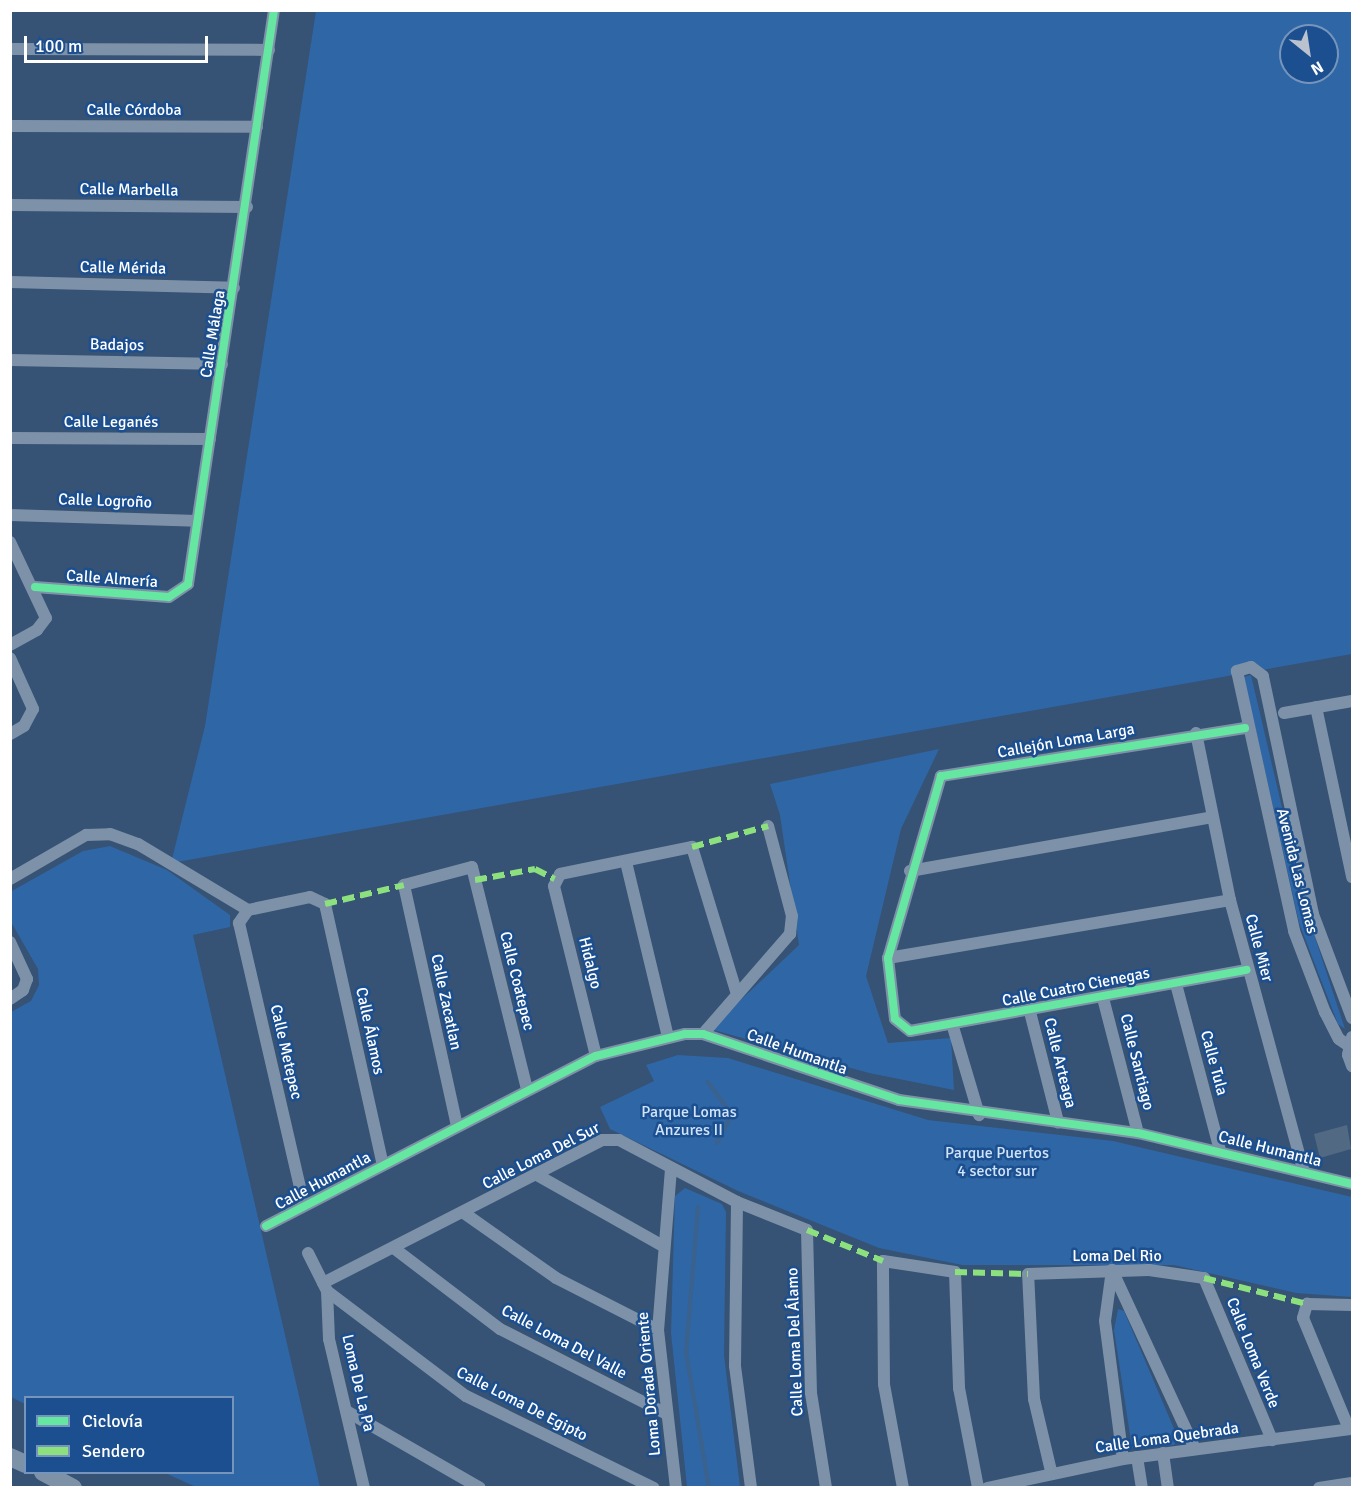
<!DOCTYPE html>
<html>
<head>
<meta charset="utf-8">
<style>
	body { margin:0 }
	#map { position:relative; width:1363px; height:1498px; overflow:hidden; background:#365274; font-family:Signika,sans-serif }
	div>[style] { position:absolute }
	.green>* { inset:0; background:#2f66a5 }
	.stream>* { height:4px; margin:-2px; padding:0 2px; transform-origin:2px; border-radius:2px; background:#3b618d }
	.building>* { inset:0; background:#526984 }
	.minor>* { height:12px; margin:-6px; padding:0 6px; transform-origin:6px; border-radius:6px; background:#7d92a8 }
	.highway>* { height:18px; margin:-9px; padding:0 9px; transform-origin:9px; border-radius:9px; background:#7e92a7 }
	.quiet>* { height:6px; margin-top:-3px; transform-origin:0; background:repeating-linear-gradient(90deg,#8de07e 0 12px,transparent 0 18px) }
	.cycleway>* { height:8px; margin:-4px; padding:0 4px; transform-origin:4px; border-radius:4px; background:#66e7a1 }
	span { translate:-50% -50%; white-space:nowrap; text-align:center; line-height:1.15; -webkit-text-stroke:5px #1b4f8f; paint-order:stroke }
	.street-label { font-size:16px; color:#fff }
	.park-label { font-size:16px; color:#cfe3fa }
	.frame { position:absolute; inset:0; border:12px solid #fff; pointer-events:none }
	.legend { position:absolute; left:24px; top:1396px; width:210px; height:78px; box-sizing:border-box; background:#1b4f8f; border:2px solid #7695bc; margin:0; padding:8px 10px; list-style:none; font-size:18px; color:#fff }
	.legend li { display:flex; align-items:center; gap:12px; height:30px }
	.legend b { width:30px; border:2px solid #7695bc }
	.north { position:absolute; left:1279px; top:24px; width:60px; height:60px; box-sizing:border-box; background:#1b4f8f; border:2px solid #7695bc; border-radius:50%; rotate:150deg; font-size:16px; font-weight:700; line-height:24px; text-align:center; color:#fff }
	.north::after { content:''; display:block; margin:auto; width:21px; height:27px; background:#b9c2ce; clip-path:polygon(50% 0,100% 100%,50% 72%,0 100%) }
	.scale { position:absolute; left:24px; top:36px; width:184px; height:27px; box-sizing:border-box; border:3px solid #fff; border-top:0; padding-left:8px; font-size:18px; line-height:21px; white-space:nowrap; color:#fff; -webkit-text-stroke:4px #1b4f8f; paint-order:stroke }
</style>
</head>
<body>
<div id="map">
	<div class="green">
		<div style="clip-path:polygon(evenodd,316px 11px,1352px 11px,1352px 654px,171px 863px,205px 726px,316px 11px,1291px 36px,1327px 36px,1327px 72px,1291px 72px,1291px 36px)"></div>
		<div style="clip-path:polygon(1251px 675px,1306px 910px,1345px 1029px,1338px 1024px,1299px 923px,1244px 677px)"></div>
		<div style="clip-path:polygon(939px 749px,901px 829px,866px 976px,888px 1043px,951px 1038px,954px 1090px,869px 1073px,710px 1029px,799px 945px,780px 815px,770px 784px)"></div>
		<div style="clip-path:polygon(110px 846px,167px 870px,230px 915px,230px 927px,193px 935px,320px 1487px,196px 1487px,165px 1473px,232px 1472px,232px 1398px,26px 1398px,25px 1404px,11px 1397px,11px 1012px,31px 1001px,39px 985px,38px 969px,11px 922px,10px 892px,83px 851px)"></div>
		<div style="clip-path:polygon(678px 1055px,728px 1058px,928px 1120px,1113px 1141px,1352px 1197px,1352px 1297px,1296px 1293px,1174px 1265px,962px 1265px,879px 1248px,738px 1191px,610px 1129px,600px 1107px,654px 1081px,646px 1065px)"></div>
		<div style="clip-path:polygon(685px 1188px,722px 1204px,726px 1212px,724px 1355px,740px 1487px,687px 1487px,671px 1333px,675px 1196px)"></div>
		<div style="clip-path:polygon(1118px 1309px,1124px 1311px,1178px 1438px,1174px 1445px,1132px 1448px,1114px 1330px)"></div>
	</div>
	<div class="stream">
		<div style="left:708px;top:1082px;width:34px;rotate:54deg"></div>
		<div style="left:728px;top:1110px;width:10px;rotate:84deg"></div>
		<div style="left:729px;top:1120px;width:26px;rotate:118deg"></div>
		<div style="left:698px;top:1207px;width:145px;rotate:94.7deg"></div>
		<div style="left:686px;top:1352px;width:138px;rotate:80.4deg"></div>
	</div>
	<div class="building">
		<div style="clip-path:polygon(1347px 1125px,1351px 1149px,1320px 1158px,1314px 1134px)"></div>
	</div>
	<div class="minor">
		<div style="left:10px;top:49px;width:259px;rotate:0.2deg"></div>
		<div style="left:10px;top:126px;width:247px;rotate:0.2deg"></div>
		<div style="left:10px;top:205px;width:237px;rotate:0.5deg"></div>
		<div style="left:10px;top:282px;width:224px;rotate:1.5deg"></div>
		<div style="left:10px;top:360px;width:212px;rotate:1.1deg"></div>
		<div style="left:10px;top:438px;width:200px;rotate:0.3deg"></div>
		<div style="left:10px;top:515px;width:187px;rotate:1.8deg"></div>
		<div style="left:10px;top:542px;width:84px;rotate:64.7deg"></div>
		<div style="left:46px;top:618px;width:15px;rotate:127deg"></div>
		<div style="left:37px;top:630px;width:31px;rotate:151deg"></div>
		<div style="left:35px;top:587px;width:134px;rotate:4.3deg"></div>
		<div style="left:169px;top:597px;width:23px;rotate:-34deg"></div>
		<div style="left:188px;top:584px;width:580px;rotate:-81.48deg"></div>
		<div style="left:10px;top:658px;width:56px;rotate:65.7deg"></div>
		<div style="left:33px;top:709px;width:19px;rotate:118deg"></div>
		<div style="left:24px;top:726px;width:16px;rotate:150deg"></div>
		<div style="left:1316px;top:707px;width:174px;rotate:78deg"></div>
		<div style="left:1284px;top:713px;width:69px;rotate:-10deg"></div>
		<div style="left:1245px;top:728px;width:308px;rotate:171deg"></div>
		<div style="left:941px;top:776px;width:190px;rotate:106.2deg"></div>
		<div style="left:888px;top:958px;width:61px;rotate:83.5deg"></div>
		<div style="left:895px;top:1019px;width:19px;rotate:39deg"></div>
		<div style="left:910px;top:1031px;width:342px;rotate:-10.3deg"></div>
		<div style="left:1196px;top:733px;width:170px;rotate:78.5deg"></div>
		<div style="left:1230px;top:900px;width:279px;rotate:74.8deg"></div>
		<div style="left:626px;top:862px;width:180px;rotate:76.5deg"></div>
		<div style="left:910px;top:871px;width:307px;rotate:-10.1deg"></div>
		<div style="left:10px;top:879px;width:88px;rotate:-30.1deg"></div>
		<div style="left:86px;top:835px;width:24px;rotate:-2deg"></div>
		<div style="left:110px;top:834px;width:30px;rotate:20deg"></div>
		<div style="left:138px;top:844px;width:128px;rotate:31deg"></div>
		<div style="left:248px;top:910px;width:63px;rotate:-11.8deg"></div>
		<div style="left:310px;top:897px;width:17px;rotate:25deg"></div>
		<div style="left:325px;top:904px;width:267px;rotate:77.5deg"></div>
		<div style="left:248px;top:910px;width:16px;rotate:125deg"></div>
		<div style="left:239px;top:923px;width:289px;rotate:77deg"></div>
		<div style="left:10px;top:942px;width:41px;rotate:65.3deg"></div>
		<div style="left:27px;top:979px;width:12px;rotate:110deg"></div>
		<div style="left:23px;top:990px;width:16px;rotate:145deg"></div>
		<div style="left:888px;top:958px;width:347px;rotate:-9.6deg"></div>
		<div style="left:1176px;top:984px;width:172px;rotate:75.2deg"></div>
		<div style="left:1103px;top:998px;width:139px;rotate:75.5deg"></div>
		<div style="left:1030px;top:1012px;width:114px;rotate:75.7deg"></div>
		<div style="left:1352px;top:1018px;width:111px;rotate:-110.6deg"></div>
		<div style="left:1313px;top:914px;width:243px;rotate:-101.9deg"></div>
		<div style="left:1263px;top:676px;width:15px;rotate:-143deg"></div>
		<div style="left:1251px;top:667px;width:15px;rotate:164deg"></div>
		<div style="left:1237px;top:671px;width:266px;rotate:77.6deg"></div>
		<div style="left:1294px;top:931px;width:87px;rotate:69.1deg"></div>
		<div style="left:1325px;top:1012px;width:30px;rotate:63deg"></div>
		<div style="left:1339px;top:1039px;width:16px;rotate:35deg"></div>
		<div style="left:953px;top:1027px;width:92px;rotate:73.5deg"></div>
		<div style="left:703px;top:1034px;width:133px;rotate:-49deg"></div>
		<div style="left:790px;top:934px;width:18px;rotate:-84deg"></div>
		<div style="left:792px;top:916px;width:93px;rotate:-104.9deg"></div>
		<div style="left:1352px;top:1037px;width:18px;rotate:103deg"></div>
		<div style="left:1348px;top:1055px;width:12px;rotate:70deg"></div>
		<div style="left:596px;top:1056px;width:175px;rotate:-103.9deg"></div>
		<div style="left:554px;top:886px;width:13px;rotate:-63deg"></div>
		<div style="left:560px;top:874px;width:135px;rotate:-11.6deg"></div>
		<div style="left:692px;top:847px;width:151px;rotate:73deg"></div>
		<div style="left:457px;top:1126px;width:247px;rotate:-102.4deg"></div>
		<div style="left:404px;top:885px;width:70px;rotate:-14.8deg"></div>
		<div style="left:472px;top:867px;width:229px;rotate:76.1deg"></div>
		<div style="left:671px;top:1169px;width:162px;rotate:94.6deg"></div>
		<div style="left:658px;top:1330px;width:159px;rotate:83.5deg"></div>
		<div style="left:537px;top:1175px;width:142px;rotate:29.4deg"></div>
		<div style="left:737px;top:1202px;width:164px;rotate:90.7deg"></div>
		<div style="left:735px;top:1366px;width:123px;rotate:82.5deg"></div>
		<div style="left:464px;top:1213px;width:113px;rotate:35.2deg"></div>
		<div style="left:556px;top:1278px;width:114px;rotate:27deg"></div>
		<div style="left:266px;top:1226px;width:371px;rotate:-27.3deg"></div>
		<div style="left:596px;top:1056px;width:92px;rotate:-13.9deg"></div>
		<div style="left:685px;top:1034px;width:18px"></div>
		<div style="left:703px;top:1034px;width:207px;rotate:18.6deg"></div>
		<div style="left:899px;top:1100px;width:241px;rotate:7.9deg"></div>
		<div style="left:1138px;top:1133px;width:220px;rotate:13.4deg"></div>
		<div style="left:395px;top:1249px;width:132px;rotate:37.3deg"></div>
		<div style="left:500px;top:1329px;width:185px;rotate:27deg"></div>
		<div style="left:308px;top:1253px;width:42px;rotate:63.4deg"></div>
		<div style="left:327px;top:1291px;width:48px;rotate:87.6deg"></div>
		<div style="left:329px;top:1339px;width:153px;rotate:76.8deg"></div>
		<div style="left:1112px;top:1270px;width:197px;rotate:65.1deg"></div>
		<div style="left:1112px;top:1270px;width:51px;rotate:97.8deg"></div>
		<div style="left:1105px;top:1321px;width:139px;rotate:82.6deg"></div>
		<div style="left:323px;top:1283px;width:314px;rotate:-27.1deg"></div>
		<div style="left:602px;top:1140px;width:17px"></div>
		<div style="left:619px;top:1140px;width:133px;rotate:27.7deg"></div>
		<div style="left:737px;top:1202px;width:75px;rotate:21.8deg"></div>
		<div style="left:807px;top:1230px;width:163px;rotate:88.6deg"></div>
		<div style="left:811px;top:1393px;width:96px;rotate:81deg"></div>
		<div style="left:327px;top:1291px;width:174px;rotate:37.1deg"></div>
		<div style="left:466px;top:1396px;width:209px;rotate:26.1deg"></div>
		<div style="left:348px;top:1412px;width:152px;rotate:29.9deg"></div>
		<div style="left:1349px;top:1429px;width:120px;rotate:-112.5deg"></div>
		<div style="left:1303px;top:1318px;width:15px;rotate:-74deg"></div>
		<div style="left:1307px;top:1304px;width:45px;rotate:1.3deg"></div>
		<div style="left:1163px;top:1453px;width:35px;rotate:82deg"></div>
		<div style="left:1137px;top:1457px;width:31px;rotate:81deg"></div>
		<div style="left:1051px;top:1471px;width:74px;rotate:-103.3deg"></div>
		<div style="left:1034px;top:1399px;width:125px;rotate:-92.7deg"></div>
		<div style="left:1028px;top:1274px;width:121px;rotate:-1.9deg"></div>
		<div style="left:1149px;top:1270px;width:56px;rotate:8.3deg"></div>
		<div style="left:1204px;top:1278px;width:176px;rotate:67.2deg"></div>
		<div style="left:903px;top:1488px;width:106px;rotate:-100.4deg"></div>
		<div style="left:884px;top:1384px;width:123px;rotate:-90.5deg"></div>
		<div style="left:883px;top:1261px;width:73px;rotate:8.7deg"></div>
		<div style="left:955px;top:1272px;width:116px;rotate:88deg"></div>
		<div style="left:959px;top:1388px;width:102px;rotate:79.2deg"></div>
		<div style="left:987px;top:1488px;width:139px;rotate:-12deg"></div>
		<div style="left:1123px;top:1459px;width:231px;rotate:-7.5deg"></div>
		<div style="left:1319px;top:1488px;width:33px;rotate:-9deg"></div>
	</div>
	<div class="highway">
		<div style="left:10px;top:1457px;width:17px;rotate:24deg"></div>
		<div style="left:43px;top:1472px;width:34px;rotate:28deg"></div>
	</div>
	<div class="quiet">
		<div style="left:692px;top:847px;width:79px;rotate:-15.4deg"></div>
		<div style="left:475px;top:880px;width:61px;rotate:-10.4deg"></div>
		<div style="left:535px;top:869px;width:22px;rotate:27deg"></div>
		<div style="left:325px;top:904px;width:81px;rotate:-13.5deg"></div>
		<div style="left:807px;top:1230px;width:82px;rotate:22.2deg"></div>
		<div style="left:955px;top:1272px;width:73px;rotate:1.6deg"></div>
		<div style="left:1204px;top:1278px;width:106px;rotate:14.2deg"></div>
	</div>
	<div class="cycleway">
		<div style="left:35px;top:587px;width:134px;rotate:4.3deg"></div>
		<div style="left:169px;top:597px;width:23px;rotate:-34deg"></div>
		<div style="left:188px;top:584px;width:580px;rotate:-81.48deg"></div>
		<div style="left:1245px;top:728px;width:308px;rotate:171deg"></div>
		<div style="left:941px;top:776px;width:190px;rotate:106.2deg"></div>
		<div style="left:888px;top:958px;width:61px;rotate:83.5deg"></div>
		<div style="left:895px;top:1019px;width:19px;rotate:39deg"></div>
		<div style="left:910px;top:1031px;width:342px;rotate:-10.3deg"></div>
		<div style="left:266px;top:1226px;width:371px;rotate:-27.3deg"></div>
		<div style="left:596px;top:1056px;width:92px;rotate:-13.9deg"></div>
		<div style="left:685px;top:1034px;width:18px"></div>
		<div style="left:703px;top:1034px;width:207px;rotate:18.6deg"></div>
		<div style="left:899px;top:1100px;width:241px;rotate:7.9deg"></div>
		<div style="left:1138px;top:1133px;width:220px;rotate:13.4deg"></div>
	</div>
	<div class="street-label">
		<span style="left:134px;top:110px">Calle Córdoba</span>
		<span style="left:129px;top:190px;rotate:1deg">Calle Marbella</span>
		<span style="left:123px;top:268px;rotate:1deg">Calle Mérida</span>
		<span style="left:213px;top:334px;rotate:-81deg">Calle Málaga</span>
		<span style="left:117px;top:345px;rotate:1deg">Badajos</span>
		<span style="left:111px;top:422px">Calle Leganés</span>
		<span style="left:105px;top:501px;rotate:2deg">Calle Logroño</span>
		<span style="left:112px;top:579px;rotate:4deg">Calle Almería</span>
		<span style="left:1066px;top:741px;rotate:-10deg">Callejón Loma Larga</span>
		<span style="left:1297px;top:871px;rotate:76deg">Avenida Las Lomas</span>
		<span style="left:1259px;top:948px;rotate:75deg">Calle Mier</span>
		<span style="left:590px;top:963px;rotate:76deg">Hidalgo</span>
		<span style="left:517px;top:981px;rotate:76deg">Calle Coatepec</span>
		<span style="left:1076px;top:987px;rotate:-11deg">Calle Cuatro Cienegas</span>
		<span style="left:446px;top:1002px;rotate:78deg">Calle Zacatlan</span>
		<span style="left:370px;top:1031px;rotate:78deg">Calle Álamos</span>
		<span style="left:286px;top:1052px;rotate:77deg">Calle Metepec</span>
		<span style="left:797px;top:1052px;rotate:20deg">Calle Humantla</span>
		<span style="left:1137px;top:1062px;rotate:76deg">Calle Santiago</span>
		<span style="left:1060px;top:1063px;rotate:76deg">Calle Arteaga</span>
		<span style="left:1214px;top:1063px;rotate:75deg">Calle Tula</span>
		<span style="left:1270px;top:1149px;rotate:14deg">Calle Humantla</span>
		<span style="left:541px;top:1156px;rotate:-27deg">Calle Loma Del Sur</span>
		<span style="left:323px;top:1181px;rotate:-28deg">Calle Humantla</span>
		<span style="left:1117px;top:1256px">Loma Del Rio</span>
		<span style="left:564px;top:1342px;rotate:28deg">Calle Loma Del Valle</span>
		<span style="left:795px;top:1342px;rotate:-92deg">Calle Loma Del Álamo</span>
		<span style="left:1253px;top:1353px;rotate:68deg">Calle Loma Verde</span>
		<span style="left:358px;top:1383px;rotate:77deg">Loma De La Pa</span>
		<span style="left:649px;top:1384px;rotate:-95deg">Loma Dorada Oriente</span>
		<span style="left:522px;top:1404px;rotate:27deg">Calle Loma De Egipto</span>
		<span style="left:1167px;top:1438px;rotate:-8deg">Calle Loma Quebrada</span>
	</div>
	<div class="park-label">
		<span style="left:689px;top:1121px">Parque Lomas<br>Anzures II</span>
		<span style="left:997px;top:1162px">Parque Puertos<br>4 sector sur</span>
	</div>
	<div class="frame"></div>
	<ul class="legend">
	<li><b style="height:8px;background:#66e7a1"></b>Ciclovía</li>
	<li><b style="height:8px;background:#8de07e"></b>Sendero</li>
	</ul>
	<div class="north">N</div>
	<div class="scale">100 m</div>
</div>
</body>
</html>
